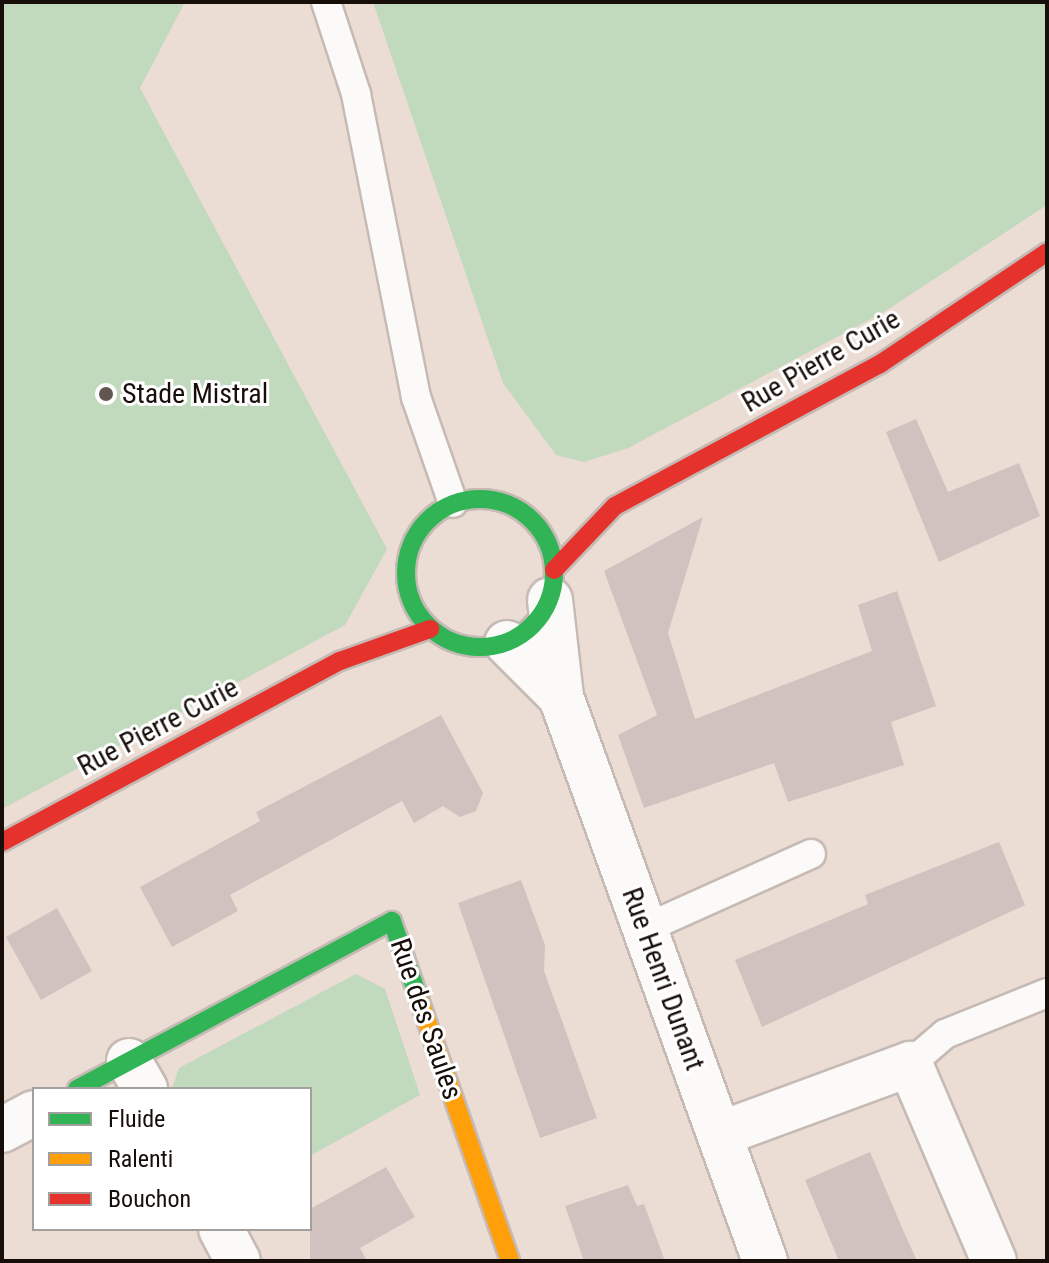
<!DOCTYPE html>
<html>
<head>
<meta charset="utf-8">
<style>
	body { margin:0 }
	#map { position:relative; width:1049px; height:1263px; overflow:hidden; background:#ebdcd4; font-family:"Roboto Condensed",sans-serif }
	div>[style] { position:absolute }
	.green>* { inset:0; background:#c1d9bd }
	.building>* { inset:0; background:#d0c3bf }
	.roads { filter:drop-shadow(2px 0 #c5bab4) drop-shadow(-2px 0 #c5bab4) drop-shadow(0 2px #c5bab4) drop-shadow(0 -2px #c5bab4) }
	.lane>* { height:28px; margin:-14px; padding:0 14px; transform-origin:14px; border-radius:14px; background:#fcfaf9 }
	.street>* { height:44px; margin:-22px; padding:0 22px; transform-origin:22px; border-radius:22px; background:#fcfaf9 }
	.fast>* { height:18px; margin:-9px; padding:0 9px; transform-origin:9px; border-radius:9px; background:#30b455 }
	.fast>.ring { margin:-9px; padding:0; box-sizing:content-box; background:none; border:18px solid #30b455; border-radius:50% }
	.slow>* { height:18px; margin:-9px; padding:0 9px; transform-origin:9px; border-radius:9px; background:#ff9f0a }
	.jam>* { height:18px; margin:-9px; padding:0 9px; transform-origin:9px; border-radius:9px; background:#e5322d }
	.dots>* { width:22px; height:22px; translate:-50% -50%; box-sizing:border-box; border:4px solid #fff; border-radius:50% }
	span { translate:-50% -50%; white-space:nowrap; text-align:center; line-height:1.15; -webkit-text-stroke:6px #fff; paint-order:stroke }
	.street-label { font-size:28px; color:#170e09 }
	.poi-label { font-size:28px; color:#170e09 }
	.left { translate:0 -50%; text-align:left }
	.frame { position:absolute; inset:0; border:4px solid #170e09; pointer-events:none }
	.legend { position:absolute; left:32px; top:1087px; width:280px; height:144px; box-sizing:border-box; background:#fff; border:2px solid #a29f9d; margin:0; padding:10px 14px; list-style:none; font-size:24px; color:#170e09 }
	.legend li { display:flex; align-items:center; gap:16px; height:40px }
	.legend b { width:40px; border:2px solid #a29f9d }
</style>
</head>
<body>
<div id="map">
	<div class="green">
		<div style="clip-path:polygon(2px 2px,185px 2px,140px 88px,387px 549px,345px 625px,2px 809px)"></div>
		<div style="clip-path:polygon(373px 2px,1047px 2px,1047px 205px,884px 312px,628px 448px,584px 462px,556px 455px,503px 383px)"></div>
		<div style="clip-path:polygon(356px 974px,385px 989px,420px 1095px,310px 1156px,310px 1089px,172px 1089px,179px 1068px)"></div>
	</div>
	<div class="building">
		<div style="clip-path:polygon(916px 419px,948px 492px,1019px 463px,1040px 516px,939px 562px,886px 432px)"></div>
		<div style="clip-path:polygon(703px 517px,668px 633px,695px 719px,872px 651px,858px 605px,897px 591px,936px 706px,891px 722px,904px 765px,788px 802px,774px 763px,644px 808px,618px 735px,657px 715px,604px 571px)"></div>
		<div style="clip-path:polygon(441px 715px,483px 793px,476px 811px,460px 817px,443px 806px,414px 823px,402px 801px,230px 895px,238px 911px,172px 947px,140px 887px,260px 821px,256px 812px)"></div>
		<div style="clip-path:polygon(999px 842px,1025px 905px,762px 1027px,735px 960px,868px 904px,865px 895px)"></div>
		<div style="clip-path:polygon(521px 880px,545px 945px,544px 971px,597px 1118px,540px 1138px,458px 903px)"></div>
		<div style="clip-path:polygon(57px 908px,92px 971px,41px 1000px,6px 937px)"></div>
		<div style="clip-path:polygon(870px 1152px,903px 1230px,917px 1261px,839px 1261px,805px 1180px)"></div>
		<div style="clip-path:polygon(386px 1167px,415px 1217px,360px 1248px,367px 1261px,310px 1261px,310px 1209px)"></div>
		<div style="clip-path:polygon(628px 1185px,637px 1206px,644px 1204px,665px 1261px,584px 1261px,565px 1206px)"></div>
	</div>
	<div class="roads">
		<div class="lane">
			<div style="left:326px;top:2px;width:97px;rotate:71.9deg"></div>
			<div style="left:356px;top:94px;width:309px;rotate:78.8deg"></div>
			<div style="left:416px;top:397px;width:112px;rotate:70.8deg"></div>
			<div style="left:644px;top:929px;width:183px;rotate:-24.2deg"></div>
			<div style="left:910px;top:1064px;width:46px;rotate:-40.6deg"></div>
			<div style="left:945px;top:1034px;width:110px;rotate:-21.9deg"></div>
		</div>
		<div class="street">
			<div style="left:550px;top:600px;width:98px;rotate:83.5deg"></div>
			<div style="left:561px;top:697px;width:600px;rotate:70.11deg"></div>
			<div style="left:507px;top:643px;width:76px;rotate:45deg"></div>
			<div style="left:129px;top:1061px;width:32px;rotate:60deg"></div>
			<div style="left:2px;top:1130px;width:36px;rotate:-28deg"></div>
			<div style="left:720px;top:1134px;width:202px;rotate:-20.2deg"></div>
			<div style="left:910px;top:1064px;width:214px;rotate:66.9deg"></div>
			<div style="left:221px;top:1229px;width:36px;rotate:62deg"></div>
		</div>
		<div class="fast">
			<div class="ring" style="left:406px;top:499px;width:130px;height:130px"></div>
			<div style="left:77px;top:1089px;width:357px;rotate:-28.1deg"></div>
			<div style="left:392px;top:921px;width:86px;rotate:70.9deg"></div>
		</div>
		<div class="slow">
			<div style="left:420px;top:1002px;width:274px;rotate:70.8deg"></div>
		</div>
		<div class="jam">
			<div style="left:554px;top:570px;width:88px;rotate:-46.4deg"></div>
			<div style="left:615px;top:506px;width:301px;rotate:-28.2deg"></div>
			<div style="left:880px;top:364px;width:201px;rotate:-33.8deg"></div>
			<div style="left:2px;top:842px;width:383px;rotate:-28.2deg"></div>
			<div style="left:340px;top:661px;width:96px;rotate:-19.6deg"></div>
		</div>
	</div>
	<div class="dots">
		<div style="left:106px;top:394px;background:#615650"></div>
	</div>
	<div class="street-label">
		<span style="left:821px;top:361px;rotate:-30deg">Rue Pierre Curie</span>
		<span style="left:158px;top:727px;rotate:-28deg">Rue Pierre Curie</span>
		<span style="left:663px;top:979px;rotate:70deg">Rue Henri Dunant</span>
		<span style="left:426px;top:1019px;rotate:71deg">Rue des Saules</span>
	</div>
	<div class="poi-label">
		<span class="left" style="left:122px;top:394px">Stade Mistral</span>
	</div>
	<div class="frame"></div>
	<ul class="legend">
	<li><b style="height:10px;background:#30b455"></b>Fluide</li>
	<li><b style="height:10px;background:#ff9f0a"></b>Ralenti</li>
	<li><b style="height:10px;background:#e5322d"></b>Bouchon</li>
	</ul>
</div>
</body>
</html>
